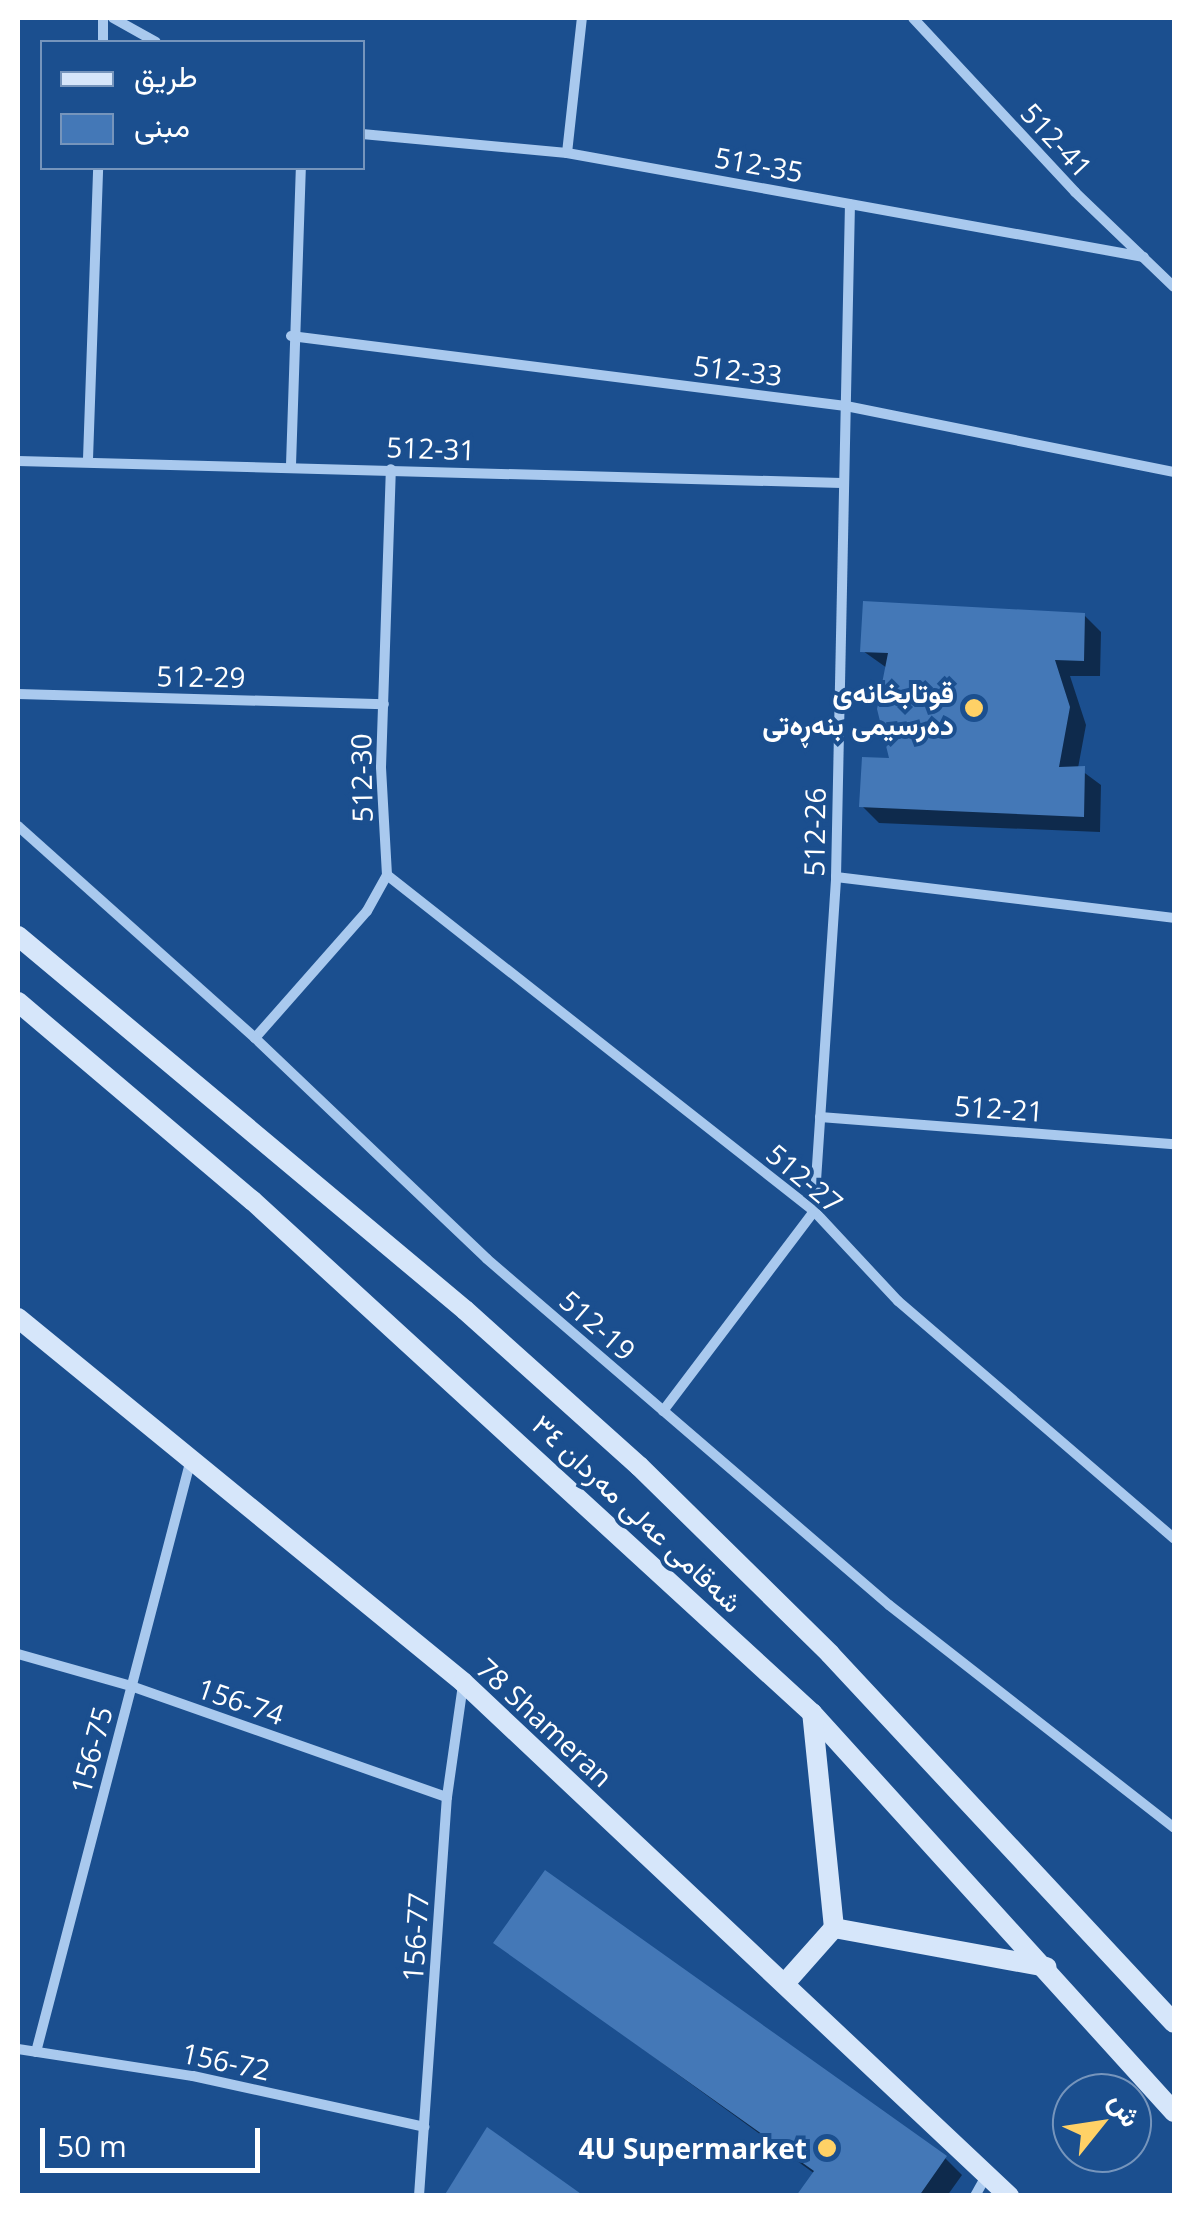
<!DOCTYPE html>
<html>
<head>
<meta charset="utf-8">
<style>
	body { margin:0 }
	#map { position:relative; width:1192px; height:2213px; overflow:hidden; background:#1b4f8f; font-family:"Open Sans",Vazirmatn,sans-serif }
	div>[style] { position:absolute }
	.shadow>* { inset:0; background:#0007 }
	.building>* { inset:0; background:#4478b7 }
	.street>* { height:10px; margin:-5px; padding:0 5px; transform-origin:5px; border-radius:5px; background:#a9c9ee }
	.secondary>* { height:20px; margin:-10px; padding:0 10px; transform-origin:10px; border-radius:10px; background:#d6e6fa }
	.dots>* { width:28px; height:28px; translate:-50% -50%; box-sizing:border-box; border:5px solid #1b4f8f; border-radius:50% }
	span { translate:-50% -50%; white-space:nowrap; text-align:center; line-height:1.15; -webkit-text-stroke:8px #1b4f8f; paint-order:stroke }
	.street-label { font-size:28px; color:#fff }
	.poi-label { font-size:28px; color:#fff; font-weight:700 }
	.right { translate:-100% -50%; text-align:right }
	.frame { position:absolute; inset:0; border:20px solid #fff; pointer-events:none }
	.legend { position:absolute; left:40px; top:40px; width:325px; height:130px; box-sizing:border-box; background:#1b4f8f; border:2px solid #7695bc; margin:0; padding:12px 18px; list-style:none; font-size:30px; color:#fff }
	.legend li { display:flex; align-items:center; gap:20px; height:50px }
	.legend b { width:50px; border:2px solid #7695bc }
	.north { position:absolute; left:1052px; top:2073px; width:100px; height:100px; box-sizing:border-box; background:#1b4f8f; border:2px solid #7695bc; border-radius:50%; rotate:60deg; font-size:28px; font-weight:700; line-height:40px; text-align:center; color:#fff }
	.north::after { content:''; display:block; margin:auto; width:35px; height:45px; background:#ffd166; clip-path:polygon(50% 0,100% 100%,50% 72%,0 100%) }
	.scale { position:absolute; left:40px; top:2128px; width:220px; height:45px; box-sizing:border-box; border:5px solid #fff; border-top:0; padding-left:12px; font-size:30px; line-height:35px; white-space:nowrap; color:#fff; -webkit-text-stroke:8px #1b4f8f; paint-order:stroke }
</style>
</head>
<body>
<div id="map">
	<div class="shadow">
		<div style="clip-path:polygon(1084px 615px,1101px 632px,1100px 676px,1070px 676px,1086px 725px,1078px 768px,1101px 785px,1100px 832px,879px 823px,862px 806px,892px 760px,887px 668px,863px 651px)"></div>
		<div style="clip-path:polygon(497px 1943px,945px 2158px,962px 2175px,947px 2196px,799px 2196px,815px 2174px)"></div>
	</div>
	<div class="building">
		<div style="clip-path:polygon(863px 601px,1085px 613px,1084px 661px,1055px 660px,1070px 707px,1059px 767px,1085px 766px,1084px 817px,859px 807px,862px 757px,889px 758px,877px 709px,888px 653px,860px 652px)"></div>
		<div style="clip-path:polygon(545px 1870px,947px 2156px,919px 2196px,796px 2196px,814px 2171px,493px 1943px)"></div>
		<div style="clip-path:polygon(487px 2127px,584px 2196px,444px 2196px)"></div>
	</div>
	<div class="street">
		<div style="left:113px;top:18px;width:49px;rotate:29.2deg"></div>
		<div style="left:913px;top:18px;width:238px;rotate:47deg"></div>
		<div style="left:1075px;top:192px;width:137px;rotate:43.8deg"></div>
		<div style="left:103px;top:42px;width:24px;rotate:-90deg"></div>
		<div style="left:362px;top:134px;width:206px;rotate:5.3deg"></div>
		<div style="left:567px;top:153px;width:586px;rotate:10.22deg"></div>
		<div style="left:567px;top:153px;width:136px;rotate:-83.7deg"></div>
		<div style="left:291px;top:336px;width:559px;rotate:7.19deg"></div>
		<div style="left:846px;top:406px;width:335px;rotate:11.4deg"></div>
		<div style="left:88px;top:459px;width:291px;rotate:-88deg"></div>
		<div style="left:18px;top:461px;width:824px;rotate:1.53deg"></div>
		<div style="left:291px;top:465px;width:297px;rotate:-88.1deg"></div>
		<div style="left:18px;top:694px;width:366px;rotate:1.6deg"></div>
		<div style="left:18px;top:826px;width:318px;rotate:41.8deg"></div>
		<div style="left:255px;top:1038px;width:320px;rotate:43.6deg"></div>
		<div style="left:487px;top:1259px;width:530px;rotate:40.72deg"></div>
		<div style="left:889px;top:1605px;width:362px;rotate:38deg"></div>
		<div style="left:387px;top:875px;width:543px;rotate:38.2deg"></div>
		<div style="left:814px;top:1211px;width:123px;rotate:47deg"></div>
		<div style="left:898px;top:1301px;width:364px;rotate:40.7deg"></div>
		<div style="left:836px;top:877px;width:340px;rotate:6.9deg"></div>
		<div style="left:255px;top:1038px;width:169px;rotate:-48.6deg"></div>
		<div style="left:367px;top:911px;width:41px;rotate:-60.9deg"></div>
		<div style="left:387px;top:875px;width:108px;rotate:-93.2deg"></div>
		<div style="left:381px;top:767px;width:298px;rotate:-88.1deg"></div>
		<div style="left:820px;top:1117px;width:355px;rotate:4.4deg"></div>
		<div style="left:663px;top:1411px;width:251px;rotate:-52.9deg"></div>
		<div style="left:814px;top:1211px;width:335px;rotate:-86.2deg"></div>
		<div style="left:836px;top:877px;width:673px;rotate:-88.81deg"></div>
		<div style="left:18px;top:1654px;width:117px;rotate:15.8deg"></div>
		<div style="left:131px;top:1686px;width:335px;rotate:19.4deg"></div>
		<div style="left:18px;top:2049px;width:177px;rotate:8.8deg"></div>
		<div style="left:193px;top:2076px;width:237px;rotate:12.4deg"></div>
		<div style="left:36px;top:2052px;width:613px;rotate:-75.35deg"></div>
		<div style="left:419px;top:2196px;width:400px;rotate:-86deg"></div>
		<div style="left:447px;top:1797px;width:114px;rotate:-81.9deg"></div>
		<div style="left:975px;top:2196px;width:23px;rotate:-61deg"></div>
	</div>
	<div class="secondary">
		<div style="left:18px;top:936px;width:583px;rotate:39.92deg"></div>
		<div style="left:465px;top:1310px;width:234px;rotate:41.9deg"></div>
		<div style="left:639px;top:1466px;width:268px;rotate:44.5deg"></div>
		<div style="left:830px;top:1654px;width:504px;rotate:47.01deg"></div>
		<div style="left:18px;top:1002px;width:308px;rotate:40.3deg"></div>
		<div style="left:253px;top:1201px;width:758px;rotate:42.49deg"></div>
		<div style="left:812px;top:1713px;width:539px;rotate:47.78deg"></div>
		<div style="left:18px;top:1318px;width:575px;rotate:39.28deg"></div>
		<div style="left:463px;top:1682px;width:750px;rotate:43.27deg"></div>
		<div style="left:834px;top:1928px;width:216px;rotate:10.4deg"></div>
		<div style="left:786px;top:1982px;width:72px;rotate:-48.4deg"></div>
		<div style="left:834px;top:1928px;width:216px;rotate:-95.8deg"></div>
	</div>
	<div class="dots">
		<div style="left:974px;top:708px;background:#ffd166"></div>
		<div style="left:827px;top:2148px;background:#ffd166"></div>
	</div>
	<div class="street-label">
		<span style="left:1057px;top:140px;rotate:47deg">512-41</span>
		<span style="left:759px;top:164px;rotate:10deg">512-35</span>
		<span style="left:738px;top:370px;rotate:7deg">512-33</span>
		<span style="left:431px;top:448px;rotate:2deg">512-31</span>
		<span style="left:201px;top:676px;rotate:1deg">512-29</span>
		<span style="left:361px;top:778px;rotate:-91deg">512-30</span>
		<span style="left:814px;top:832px;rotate:-89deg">512-26</span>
		<span style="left:999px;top:1108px;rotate:4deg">512-21</span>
		<span style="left:805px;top:1178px;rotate:40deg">512-27</span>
		<span style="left:598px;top:1325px;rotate:41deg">512-19</span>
		<span style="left:638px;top:1513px;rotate:43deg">شەقامی عەلی مەردان ٣٤</span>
		<span style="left:241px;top:1701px;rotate:19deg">156-74</span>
		<span style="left:545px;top:1722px;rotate:43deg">78 Shameran</span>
		<span style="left:91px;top:1750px;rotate:-75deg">156-75</span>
		<span style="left:415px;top:1937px;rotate:-86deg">156-77</span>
		<span style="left:226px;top:2061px;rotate:12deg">156-72</span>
	</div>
	<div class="poi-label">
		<span class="right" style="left:954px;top:708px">قوتابخانەی<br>دەرسیمی بنەڕەتی</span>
		<span class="right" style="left:807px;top:2148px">4U Supermarket</span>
	</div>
	<div class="frame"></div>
	<ul class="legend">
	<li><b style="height:12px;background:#d6e6fa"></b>طريق</li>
	<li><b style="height:28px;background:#4478b7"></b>مبنى</li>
	</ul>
	<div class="north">ش</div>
	<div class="scale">50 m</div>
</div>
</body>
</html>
